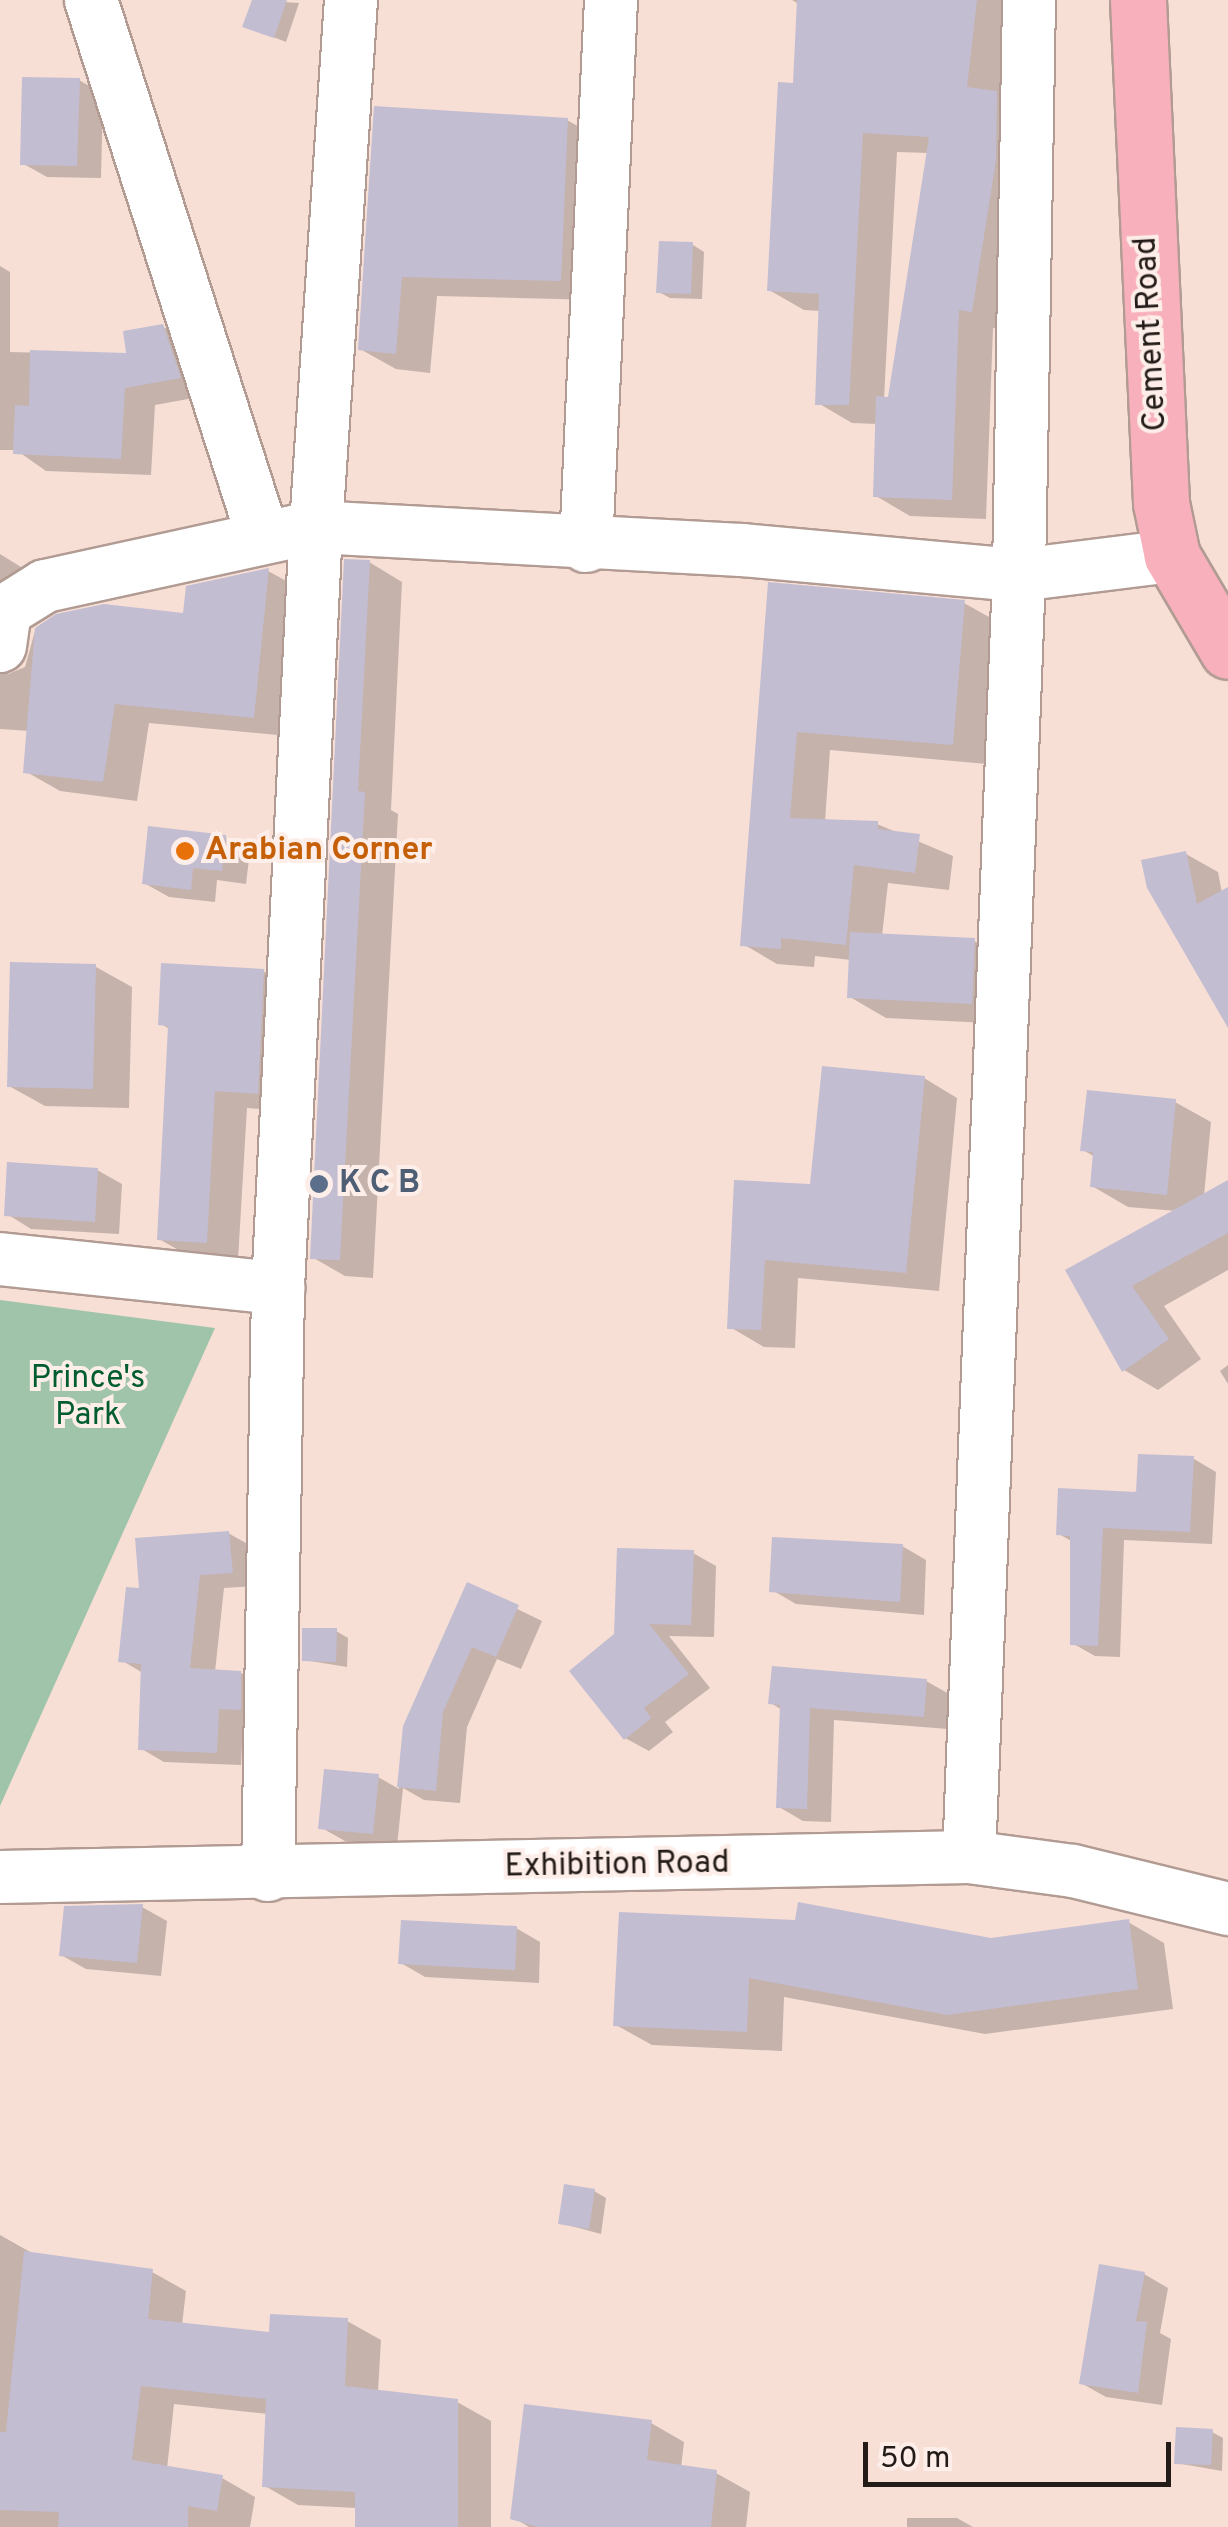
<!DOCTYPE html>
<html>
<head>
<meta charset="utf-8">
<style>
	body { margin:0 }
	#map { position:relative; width:1228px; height:2527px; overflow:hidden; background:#f7dfd6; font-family:Overpass,sans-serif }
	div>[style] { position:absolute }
	.green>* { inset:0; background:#9fc4a9 }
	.shadow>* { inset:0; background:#0003 }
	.building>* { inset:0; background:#c3bdd2 }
	.roads { filter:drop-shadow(2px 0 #b19b93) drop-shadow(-2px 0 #b19b93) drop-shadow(0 2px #b19b93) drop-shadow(0 -2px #b19b93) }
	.minor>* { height:52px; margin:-26px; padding:0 26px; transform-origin:26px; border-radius:26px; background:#fff }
	.major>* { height:55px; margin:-27.5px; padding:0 27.5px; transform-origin:27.5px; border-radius:27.5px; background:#f8b1bc }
	.dots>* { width:28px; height:28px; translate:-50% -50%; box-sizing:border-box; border:5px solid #fdeee9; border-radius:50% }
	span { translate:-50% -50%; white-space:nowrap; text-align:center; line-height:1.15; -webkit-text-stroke:8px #fdeee9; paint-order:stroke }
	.street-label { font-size:32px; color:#231b17 }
	.food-label { font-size:32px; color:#c56008; font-weight:700 }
	.left { translate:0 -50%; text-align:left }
	.service-label { font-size:32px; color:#4e5e75; font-weight:700 }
	.park-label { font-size:32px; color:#015d30 }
	.scale { position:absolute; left:863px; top:2442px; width:308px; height:45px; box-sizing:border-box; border:5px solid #231b17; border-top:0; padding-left:12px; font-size:30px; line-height:35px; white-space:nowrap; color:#231b17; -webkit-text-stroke:8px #fdeee9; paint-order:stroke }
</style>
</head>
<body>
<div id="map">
	<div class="green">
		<div style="clip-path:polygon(0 1300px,215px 1328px,0 1806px)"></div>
	</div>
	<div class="shadow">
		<div style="clip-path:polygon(254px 0,299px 3px,286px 42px,245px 26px)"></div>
		<div style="clip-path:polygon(evenodd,792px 0,1011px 0,1006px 330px,993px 328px,986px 519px,910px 516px,876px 496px,878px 424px,852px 423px,818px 403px,821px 311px,804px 310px,769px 290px,796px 85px,799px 4px,792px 0,897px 152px,929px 153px,890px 399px,884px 399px,897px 152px)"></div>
		<div style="clip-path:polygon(79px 80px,103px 94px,101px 178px,47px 177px,22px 163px)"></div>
		<div style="clip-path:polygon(376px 108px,567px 120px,602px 140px,596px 300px,437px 296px,430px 373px,396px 369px,360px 349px)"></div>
		<div style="clip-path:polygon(693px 245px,704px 252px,702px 299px,670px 298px,659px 292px)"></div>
		<div style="clip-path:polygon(0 266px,10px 272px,10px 352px,129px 355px,163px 327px,194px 345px,210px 395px,155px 405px,151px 475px,46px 471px,16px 450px,0 450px)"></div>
		<div style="clip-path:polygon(0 554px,21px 567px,19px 610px,4px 664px,8px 674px,25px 667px,35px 631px,185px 616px,268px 571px,303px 590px,288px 736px,149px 723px,137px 801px,60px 791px,25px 771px,30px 731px,0 729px)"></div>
		<div style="clip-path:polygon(369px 562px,402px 582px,391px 810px,398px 814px,373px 1278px,345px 1276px,312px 1257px)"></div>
		<div style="clip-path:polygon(770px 585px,964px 603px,998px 622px,987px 764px,830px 750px,825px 822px,877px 824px,953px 856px,949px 890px,888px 883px,882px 936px,974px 941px,1010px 961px,1008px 1024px,886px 1018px,850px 997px,851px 960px,815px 956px,814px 967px,777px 964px,743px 944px)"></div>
		<div style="clip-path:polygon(225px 837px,250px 851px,246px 884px,217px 880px,215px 902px,169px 897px,144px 883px)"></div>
		<div style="clip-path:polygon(1186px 854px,1218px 872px,1222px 893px,1228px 890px,1228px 1023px,1149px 887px)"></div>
		<div style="clip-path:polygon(96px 967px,132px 987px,129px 1108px,45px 1106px,9px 1086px)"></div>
		<div style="clip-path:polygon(263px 971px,295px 990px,289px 1111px,247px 1108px,238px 1260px,191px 1257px,159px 1239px,170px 1029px,161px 1024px)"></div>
		<div style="clip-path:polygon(924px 1078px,957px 1098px,939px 1291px,798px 1278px,795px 1348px,764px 1347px,730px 1327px,737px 1183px,812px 1187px)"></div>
		<div style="clip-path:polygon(1175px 1102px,1211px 1122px,1204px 1196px,1228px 1183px,1228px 1270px,1164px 1306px,1201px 1359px,1158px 1390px,1124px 1370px,1068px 1271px,1177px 1211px,1128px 1207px,1092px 1186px,1095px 1157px,1083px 1150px)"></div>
		<div style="clip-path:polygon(97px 1170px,122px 1184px,119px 1234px,31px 1229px,7px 1214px)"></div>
		<div style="clip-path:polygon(1228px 1365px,1228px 1384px,1220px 1371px)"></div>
		<div style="clip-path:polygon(1194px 1459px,1216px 1472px,1212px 1544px,1124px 1540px,1120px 1657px,1095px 1656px,1072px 1643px,1073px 1542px,1059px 1534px)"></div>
		<div style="clip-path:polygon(228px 1533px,253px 1547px,256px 1586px,224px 1588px,215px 1672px,241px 1673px,265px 1687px,265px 1723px,243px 1722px,241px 1765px,164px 1762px,140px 1748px,143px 1673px,121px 1660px,142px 1591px)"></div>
		<div style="clip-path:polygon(902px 1546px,926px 1560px,924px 1615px,796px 1604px,772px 1590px)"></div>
		<div style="clip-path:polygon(693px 1553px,716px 1566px,714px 1637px,669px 1636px,710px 1688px,665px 1722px,673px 1732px,649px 1751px,625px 1738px,617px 1636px)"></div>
		<div style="clip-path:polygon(468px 1585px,542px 1621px,521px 1669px,497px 1659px,467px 1727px,460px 1803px,424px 1800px,403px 1788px,397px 1846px,345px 1841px,320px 1827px,378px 1777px,399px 1789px,406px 1726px)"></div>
		<div style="clip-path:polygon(336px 1631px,348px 1638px,347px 1667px,304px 1660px)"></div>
		<div style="clip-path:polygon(926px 1681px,951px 1695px,948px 1729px,834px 1720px,831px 1822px,803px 1821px,779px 1807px,782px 1710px,771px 1703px)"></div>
		<div style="clip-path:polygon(142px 1907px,167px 1921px,161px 1976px,86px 1969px,61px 1955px)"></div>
		<div style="clip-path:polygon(797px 1922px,991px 1941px,1128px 1922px,1164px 1943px,1173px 2009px,985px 2034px,784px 1997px,782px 2051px,652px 2045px,616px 2025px)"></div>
		<div style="clip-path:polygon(516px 1928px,540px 1942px,539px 1983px,425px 1977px,401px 1963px)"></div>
		<div style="clip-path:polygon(594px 2191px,606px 2198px,601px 2234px,560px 2223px)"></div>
		<div style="clip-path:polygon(0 2235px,32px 2253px,152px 2272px,186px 2291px,182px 2325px,272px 2334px,347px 2321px,381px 2340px,378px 2392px,457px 2402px,491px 2421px,491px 2527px,355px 2527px,356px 2508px,298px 2505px,265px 2486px,268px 2414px,174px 2404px,167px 2469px,222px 2478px,255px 2497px,250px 2527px,0 2527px)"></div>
		<div style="clip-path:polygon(1144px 2274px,1168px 2288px,1160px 2333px,1171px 2339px,1162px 2405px,1106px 2397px,1081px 2383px)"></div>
		<div style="clip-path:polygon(651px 2423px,684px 2442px,681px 2468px,716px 2473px,750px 2492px,746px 2527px,529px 2527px,513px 2517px)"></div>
		<div style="clip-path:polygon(1212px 2432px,1223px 2438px,1222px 2471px,1176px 2463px)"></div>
		<div style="clip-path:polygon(907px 2518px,957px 2518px,973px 2527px,907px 2527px)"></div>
	</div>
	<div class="building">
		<div style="clip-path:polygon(252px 0,287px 0,274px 38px,242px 27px)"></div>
		<div style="clip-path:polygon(797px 0,977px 0,967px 87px,997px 91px,996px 160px,972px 312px,959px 310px,952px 500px,873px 497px,876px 396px,888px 397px,929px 137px,863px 133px,849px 405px,815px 405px,819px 294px,767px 291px,778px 82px,793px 83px)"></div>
		<div style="clip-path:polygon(22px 77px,80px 78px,77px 166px,20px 165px)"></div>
		<div style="clip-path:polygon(374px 106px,568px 118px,561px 281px,402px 277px,396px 354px,358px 350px)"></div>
		<div style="clip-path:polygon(659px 241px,693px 242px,691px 294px,656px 293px)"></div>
		<div style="clip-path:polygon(163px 324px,181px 378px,125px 388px,121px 459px,13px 454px,15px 405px,29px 406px,30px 350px,126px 353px,123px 331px)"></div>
		<div style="clip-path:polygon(344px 559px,370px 560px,358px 791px,365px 792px,340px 1260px,310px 1259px)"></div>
		<div style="clip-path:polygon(269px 568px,254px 718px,115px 704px,103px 782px,23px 773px,35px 628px,56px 614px,104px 604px,183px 613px,186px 586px)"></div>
		<div style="clip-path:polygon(768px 582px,965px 600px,953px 745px,797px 732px,790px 818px,878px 821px,878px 829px,920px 834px,915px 873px,854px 865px,846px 945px,781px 938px,781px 949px,740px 946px)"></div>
		<div style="clip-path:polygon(148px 826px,226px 835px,222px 871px,193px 868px,191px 890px,142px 884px)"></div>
		<div style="clip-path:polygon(1186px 851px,1197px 904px,1228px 887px,1228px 1028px,1147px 888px,1141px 860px)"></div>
		<div style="clip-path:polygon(850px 932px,975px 938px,972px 1004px,847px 998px)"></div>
		<div style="clip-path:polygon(10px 962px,96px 964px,93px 1089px,7px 1087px)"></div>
		<div style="clip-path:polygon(161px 963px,264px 969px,258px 1094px,215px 1091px,207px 1243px,157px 1240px,168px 1026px,158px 1025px)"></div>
		<div style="clip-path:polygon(822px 1066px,925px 1076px,906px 1273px,765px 1260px,761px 1330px,727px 1329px,734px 1180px,810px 1184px)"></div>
		<div style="clip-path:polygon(1087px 1090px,1176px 1099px,1167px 1195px,1090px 1187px,1093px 1152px,1080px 1151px)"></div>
		<div style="clip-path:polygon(7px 1162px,98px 1168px,95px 1222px,4px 1216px)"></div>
		<div style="clip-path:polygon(1228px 1180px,1228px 1233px,1132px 1286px,1169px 1339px,1122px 1372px,1065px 1270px)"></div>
		<div style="clip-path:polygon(1138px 1454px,1194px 1456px,1190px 1532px,1103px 1528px,1098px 1646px,1070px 1645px,1070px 1536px,1056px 1535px,1058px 1488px,1136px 1492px)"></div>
		<div style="clip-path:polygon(229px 1531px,233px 1573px,200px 1575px,190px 1668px,241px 1671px,241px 1710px,219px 1709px,217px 1753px,138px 1750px,141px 1664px,118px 1662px,126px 1587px,139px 1588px,135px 1538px)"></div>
		<div style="clip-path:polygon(772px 1537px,903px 1544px,900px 1602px,769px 1592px)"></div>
		<div style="clip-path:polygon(617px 1548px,694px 1550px,691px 1625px,649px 1624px,689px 1674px,644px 1708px,651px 1718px,624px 1740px,569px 1671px,614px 1634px)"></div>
		<div style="clip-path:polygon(467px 1582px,519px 1605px,496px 1657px,472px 1647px,443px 1712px,436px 1791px,397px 1787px,403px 1726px)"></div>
		<div style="clip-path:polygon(302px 1628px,337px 1628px,336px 1662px,302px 1661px)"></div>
		<div style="clip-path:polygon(772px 1666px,927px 1679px,924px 1717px,810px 1708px,807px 1809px,776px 1808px,780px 1705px,768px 1704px)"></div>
		<div style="clip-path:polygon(324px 1769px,379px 1774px,373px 1834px,318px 1829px)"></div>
		<div style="clip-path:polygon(798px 1902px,991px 1938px,1129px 1919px,1138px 1989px,947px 2015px,749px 1978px,747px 2032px,613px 2026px,619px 1912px,795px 1920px)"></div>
		<div style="clip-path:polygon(143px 1904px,137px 1963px,59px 1956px,64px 1906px)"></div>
		<div style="clip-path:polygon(401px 1920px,517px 1926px,515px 1970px,398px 1964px)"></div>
		<div style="clip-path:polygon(564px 2184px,595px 2189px,589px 2229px,558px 2224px)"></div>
		<div style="clip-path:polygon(24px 2251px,153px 2269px,148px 2319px,269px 2332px,270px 2314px,348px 2318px,345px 2386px,458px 2399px,458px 2527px,355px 2527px,355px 2492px,262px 2487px,266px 2399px,141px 2386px,132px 2460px,223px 2475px,217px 2511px,188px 2506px,188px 2527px,58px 2527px,59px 2512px,0 2510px,0 2432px,6px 2432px)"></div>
		<div style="clip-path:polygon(1099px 2264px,1145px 2272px,1136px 2321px,1147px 2322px,1138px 2393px,1079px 2384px)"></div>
		<div style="clip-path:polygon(524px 2404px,652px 2420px,647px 2460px,717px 2470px,711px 2527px,538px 2527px,510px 2519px)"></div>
		<div style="clip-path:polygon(1176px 2427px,1213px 2429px,1211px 2465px,1174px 2464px)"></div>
	</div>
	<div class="roads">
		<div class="minor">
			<div style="left:91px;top:0;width:561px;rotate:72.24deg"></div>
			<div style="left:1029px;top:0;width:575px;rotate:91deg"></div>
			<div style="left:1019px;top:575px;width:154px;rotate:-7.1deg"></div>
			<div style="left:586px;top:546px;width:547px;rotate:-87.38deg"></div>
			<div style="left:0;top:646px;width:35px;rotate:-82deg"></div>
			<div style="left:5px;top:611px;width:47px;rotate:-32deg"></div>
			<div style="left:45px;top:586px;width:277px;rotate:-12.3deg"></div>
			<div style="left:316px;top:527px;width:427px;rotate:3.1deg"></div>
			<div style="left:742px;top:550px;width:278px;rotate:5.2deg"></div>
			<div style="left:1019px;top:575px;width:1283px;rotate:92.23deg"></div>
			<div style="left:0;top:1259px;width:280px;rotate:6deg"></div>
			<div style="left:268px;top:1875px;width:587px;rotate:-89.02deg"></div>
			<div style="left:278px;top:1288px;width:762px;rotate:-87.14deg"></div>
			<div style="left:316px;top:527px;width:528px;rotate:-86.2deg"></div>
			<div style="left:0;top:1877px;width:969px;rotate:-1.18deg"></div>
			<div style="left:969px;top:1857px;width:105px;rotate:7.7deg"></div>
			<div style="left:1073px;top:1871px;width:160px;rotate:13.8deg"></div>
		</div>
		<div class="major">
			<div style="left:1138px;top:0;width:504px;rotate:87.38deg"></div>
			<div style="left:1161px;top:503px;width:54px;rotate:78.3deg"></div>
			<div style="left:1172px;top:556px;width:110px;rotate:59.5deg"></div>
		</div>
	</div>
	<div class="dots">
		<div style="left:185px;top:851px;background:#e8710a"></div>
		<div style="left:319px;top:1184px;background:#5c6f8a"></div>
	</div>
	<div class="street-label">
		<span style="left:1152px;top:334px;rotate:-93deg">Cement Road</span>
		<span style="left:617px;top:1866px;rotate:-1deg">Exhibition Road</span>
	</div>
	<div class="food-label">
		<span class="left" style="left:205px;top:851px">Arabian Corner</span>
	</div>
	<div class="service-label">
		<span class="left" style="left:339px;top:1184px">K C B</span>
	</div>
	<div class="park-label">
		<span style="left:88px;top:1398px">Prince's<br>Park</span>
	</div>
	<div class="scale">50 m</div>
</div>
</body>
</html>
